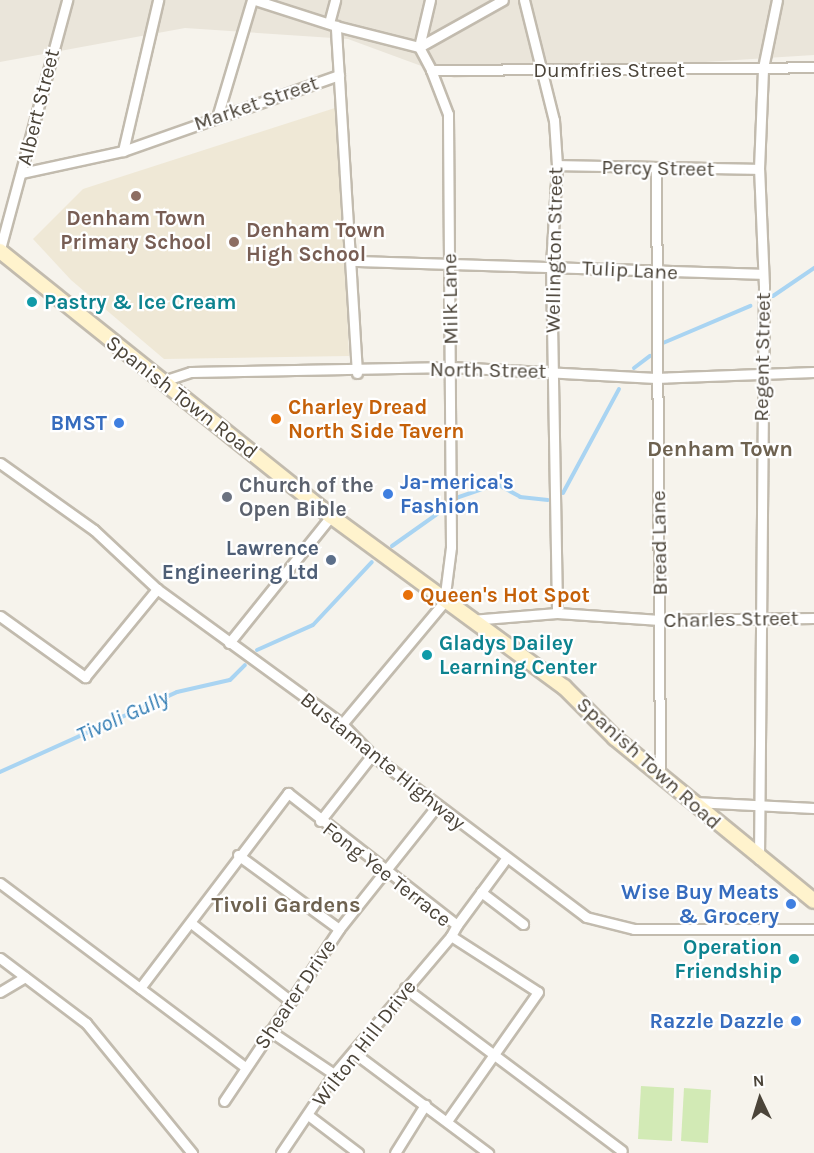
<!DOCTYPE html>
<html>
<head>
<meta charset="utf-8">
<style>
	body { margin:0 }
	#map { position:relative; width:814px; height:1153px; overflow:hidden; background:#f6f3ec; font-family:Karla,sans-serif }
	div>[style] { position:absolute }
	.residential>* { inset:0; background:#eae5da }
	.education>* { inset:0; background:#efe8d6 }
	.green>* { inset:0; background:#d2eab5 }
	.stream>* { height:4px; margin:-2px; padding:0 2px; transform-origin:2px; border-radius:2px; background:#a9d4f2 }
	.roads { filter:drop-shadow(2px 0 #c2bbae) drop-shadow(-2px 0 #c2bbae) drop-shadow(0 2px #c2bbae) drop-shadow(0 -2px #c2bbae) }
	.street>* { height:9px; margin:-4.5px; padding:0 4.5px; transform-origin:4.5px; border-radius:4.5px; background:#fff }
	.secondary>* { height:14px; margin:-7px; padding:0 7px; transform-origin:7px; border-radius:7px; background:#fff3cd }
	.dots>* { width:16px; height:16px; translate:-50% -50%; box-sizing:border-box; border:3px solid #fff; border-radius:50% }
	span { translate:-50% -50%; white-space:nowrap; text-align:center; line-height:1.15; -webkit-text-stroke:4.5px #fff; paint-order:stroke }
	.street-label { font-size:21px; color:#4b4439 }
	.education-label { font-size:21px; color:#785e54; font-weight:700 }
	.left { translate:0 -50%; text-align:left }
	.culture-label { font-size:21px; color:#0d838f; font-weight:700 }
	.right { translate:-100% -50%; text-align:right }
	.food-label { font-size:21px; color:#c56008; font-weight:700 }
	.shop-label { font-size:21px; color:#366cbe; font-weight:700 }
	.worship-label { font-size:21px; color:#5b616d; font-weight:700 }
	.service-label { font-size:21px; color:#4e5e75; font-weight:700 }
	.neighbourhood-label { font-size:22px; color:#6e6250; font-weight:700 }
	.water-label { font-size:22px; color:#2e7ab2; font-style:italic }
	.north { position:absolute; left:730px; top:1069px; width:60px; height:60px; -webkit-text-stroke:4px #fff; paint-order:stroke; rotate:356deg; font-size:16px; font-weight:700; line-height:24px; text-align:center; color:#4b4439 }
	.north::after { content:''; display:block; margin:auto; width:21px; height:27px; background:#4b4439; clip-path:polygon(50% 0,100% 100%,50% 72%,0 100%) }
</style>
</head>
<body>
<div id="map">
	<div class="residential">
		<div style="clip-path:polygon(0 0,814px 0,814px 55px,454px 78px,348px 39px,185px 28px,0 62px)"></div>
	</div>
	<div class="education">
		<div style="clip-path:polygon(338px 107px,349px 356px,164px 359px,71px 280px,33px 239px,83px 189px)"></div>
	</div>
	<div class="green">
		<div style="clip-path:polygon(641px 1086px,674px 1088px,672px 1141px,638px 1139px)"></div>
		<div style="clip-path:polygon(684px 1088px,711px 1090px,708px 1143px,681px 1141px)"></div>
	</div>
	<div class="stream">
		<div style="left:773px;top:296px;width:50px;rotate:-34.3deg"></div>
		<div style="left:663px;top:343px;width:95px;rotate:-23deg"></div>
		<div style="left:634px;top:368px;width:20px;rotate:-37deg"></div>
		<div style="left:563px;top:493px;width:118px;rotate:-61.7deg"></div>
		<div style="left:456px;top:498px;width:43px;rotate:-18.9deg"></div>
		<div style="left:497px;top:484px;width:26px;rotate:29deg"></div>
		<div style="left:520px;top:497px;width:28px;rotate:6deg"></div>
		<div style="left:392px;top:546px;width:59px;rotate:-35.3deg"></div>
		<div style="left:257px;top:650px;width:61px;rotate:-24.1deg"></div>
		<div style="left:313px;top:625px;width:86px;rotate:-46.9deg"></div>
		<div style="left:0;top:772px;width:194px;rotate:-24.3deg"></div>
		<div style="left:177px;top:692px;width:54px;rotate:-12.8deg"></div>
		<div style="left:230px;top:680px;width:21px;rotate:-45deg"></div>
	</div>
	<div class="roads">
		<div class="street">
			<div style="left:255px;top:0;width:85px;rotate:17.8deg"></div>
			<div style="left:430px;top:0;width:48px;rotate:103.2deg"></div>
			<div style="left:419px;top:47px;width:26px;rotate:62deg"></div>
			<div style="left:431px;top:70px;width:383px;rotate:-0.4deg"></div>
			<div style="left:524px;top:0;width:124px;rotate:76deg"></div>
			<div style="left:554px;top:120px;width:45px;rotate:86.2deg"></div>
			<div style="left:557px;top:165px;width:100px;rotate:93.4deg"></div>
			<div style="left:551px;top:265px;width:348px;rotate:89deg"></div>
			<div style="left:329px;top:23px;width:24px;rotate:-75deg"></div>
			<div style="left:218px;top:114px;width:119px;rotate:-73.4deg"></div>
			<div style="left:123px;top:151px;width:155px;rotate:-76.9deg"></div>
			<div style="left:557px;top:165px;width:202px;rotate:1.1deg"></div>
			<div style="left:656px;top:169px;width:604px;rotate:89.62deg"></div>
			<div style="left:22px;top:173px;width:103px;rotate:-12.3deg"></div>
			<div style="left:123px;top:151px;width:229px;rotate:-19.4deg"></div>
			<div style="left:0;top:249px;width:258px;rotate:-74.9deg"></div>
			<div style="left:354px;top:261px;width:408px;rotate:1.8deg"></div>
			<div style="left:357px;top:373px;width:348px;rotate:-93.5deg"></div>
			<div style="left:336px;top:26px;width:86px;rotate:14.2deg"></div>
			<div style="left:419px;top:47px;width:96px;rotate:-29.2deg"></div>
			<div style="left:163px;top:381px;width:29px;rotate:-18deg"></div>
			<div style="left:191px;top:372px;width:260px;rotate:-1.1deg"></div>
			<div style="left:451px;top:367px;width:205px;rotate:3.1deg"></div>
			<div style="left:656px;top:378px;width:158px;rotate:-2.2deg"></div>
			<div style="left:0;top:463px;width:115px;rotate:35.5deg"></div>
			<div style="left:94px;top:530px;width:86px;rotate:43.1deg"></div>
			<div style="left:157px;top:589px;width:229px;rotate:36.1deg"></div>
			<div style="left:342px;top:724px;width:43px;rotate:45.9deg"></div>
			<div style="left:372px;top:755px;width:268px;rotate:37.1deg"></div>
			<div style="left:586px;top:917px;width:49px;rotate:14deg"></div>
			<div style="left:634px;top:929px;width:180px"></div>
			<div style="left:0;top:616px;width:105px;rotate:35.7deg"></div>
			<div style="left:85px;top:677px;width:114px;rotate:-50.7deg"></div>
			<div style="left:471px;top:620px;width:86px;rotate:-4.7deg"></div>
			<div style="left:557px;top:613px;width:103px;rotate:3.9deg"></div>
			<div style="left:660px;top:620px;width:154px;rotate:-0.7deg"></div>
			<div style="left:229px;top:643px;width:163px;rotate:-51.2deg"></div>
			<div style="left:342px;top:724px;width:159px;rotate:-50.1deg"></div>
			<div style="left:444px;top:602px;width:55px;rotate:-82.7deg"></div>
			<div style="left:451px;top:547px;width:433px;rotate:-90.4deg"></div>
			<div style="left:448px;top:114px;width:47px;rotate:-111.1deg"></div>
			<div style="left:693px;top:802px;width:121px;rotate:2.8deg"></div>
			<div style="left:320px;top:821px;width:84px;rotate:-51.8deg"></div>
			<div style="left:238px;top:855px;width:125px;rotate:36.2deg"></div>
			<div style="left:759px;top:859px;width:573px;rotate:-89.5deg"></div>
			<div style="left:764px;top:286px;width:117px;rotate:-92.4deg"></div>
			<div style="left:759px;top:169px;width:101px;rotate:-87.7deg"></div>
			<div style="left:763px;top:68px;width:69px;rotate:-78.4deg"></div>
			<div style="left:0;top:883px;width:306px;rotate:36.9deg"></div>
			<div style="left:481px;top:892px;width:53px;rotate:37.3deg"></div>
			<div style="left:191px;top:923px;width:123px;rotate:38.1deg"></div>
			<div style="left:457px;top:925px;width:81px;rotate:-53.6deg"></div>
			<div style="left:0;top:958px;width:108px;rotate:37.1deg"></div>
			<div style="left:86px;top:1023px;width:168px;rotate:50.8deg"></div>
			<div style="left:140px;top:988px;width:245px;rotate:-52.8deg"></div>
			<div style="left:288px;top:793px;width:214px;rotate:38deg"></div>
			<div style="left:457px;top:925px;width:13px;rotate:119deg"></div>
			<div style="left:451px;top:936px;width:103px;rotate:32.8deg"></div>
			<div style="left:538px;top:992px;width:158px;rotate:125.2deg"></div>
			<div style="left:405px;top:988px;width:271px;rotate:36.9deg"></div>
			<div style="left:0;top:992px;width:29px;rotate:-31deg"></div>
			<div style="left:270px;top:1031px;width:77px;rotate:33.9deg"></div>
			<div style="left:353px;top:1052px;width:169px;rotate:36.8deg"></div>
			<div style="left:224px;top:1101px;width:207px;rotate:-56.2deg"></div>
			<div style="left:339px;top:929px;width:157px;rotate:-51.5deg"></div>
			<div style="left:308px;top:1115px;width:63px;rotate:37.2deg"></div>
			<div style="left:281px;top:1153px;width:95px;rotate:-56.1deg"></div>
			<div style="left:334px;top:1074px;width:181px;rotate:-49.7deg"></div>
			<div style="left:395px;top:1153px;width:57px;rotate:-58deg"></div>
		</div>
		<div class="secondary">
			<div style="left:0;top:251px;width:424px;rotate:38.7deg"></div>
			<div style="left:331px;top:516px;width:289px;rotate:36.3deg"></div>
			<div style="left:564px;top:687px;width:72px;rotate:45deg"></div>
			<div style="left:615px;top:738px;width:257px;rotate:39.3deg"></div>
		</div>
	</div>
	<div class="dots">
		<div style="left:136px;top:196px;background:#8d6e63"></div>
		<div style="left:234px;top:242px;background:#8d6e63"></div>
		<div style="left:32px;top:302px;background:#0f9aa8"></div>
		<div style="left:276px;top:419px;background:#e8710a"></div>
		<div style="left:119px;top:423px;background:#3f7fe0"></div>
		<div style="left:388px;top:494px;background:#3f7fe0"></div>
		<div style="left:227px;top:497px;background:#6b7280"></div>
		<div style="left:331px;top:560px;background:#5c6f8a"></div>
		<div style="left:408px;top:595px;background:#e8710a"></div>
		<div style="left:427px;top:655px;background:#0f9aa8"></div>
		<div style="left:791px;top:904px;background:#3f7fe0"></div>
		<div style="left:794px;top:959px;background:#0f9aa8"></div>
		<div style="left:796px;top:1021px;background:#3f7fe0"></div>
	</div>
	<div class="street-label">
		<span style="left:609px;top:70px">Dumfries Street</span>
		<span style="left:256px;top:103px;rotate:-19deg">Market Street</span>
		<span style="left:38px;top:107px;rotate:-76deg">Albert Street</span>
		<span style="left:658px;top:168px;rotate:1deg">Percy Street</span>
		<span style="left:554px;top:250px;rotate:-89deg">Wellington Street</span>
		<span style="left:630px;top:270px;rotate:3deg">Tulip Lane</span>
		<span style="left:450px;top:299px;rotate:-91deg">Milk Lane</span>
		<span style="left:762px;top:357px;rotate:-89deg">Regent Street</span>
		<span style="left:488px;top:370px;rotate:1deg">North Street</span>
		<span style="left:182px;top:397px;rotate:38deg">Spanish Town Road</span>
		<span style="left:659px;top:543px;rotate:-91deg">Bread Lane</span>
		<span style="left:731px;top:619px;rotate:-1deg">Charles Street</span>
		<span style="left:383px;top:761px;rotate:39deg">Bustamante Highway</span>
		<span style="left:649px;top:763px;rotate:42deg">Spanish Town Road</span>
		<span style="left:387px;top:874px;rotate:38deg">Fong Yee Terrace</span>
		<span style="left:295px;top:994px;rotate:-56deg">Shearer Drive</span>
		<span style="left:364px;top:1043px;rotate:-52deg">Wilton Hill Drive</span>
	</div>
	<div class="education-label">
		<span style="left:136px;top:230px">Denham Town<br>Primary School</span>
		<span class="left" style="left:246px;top:242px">Denham Town<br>High School</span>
	</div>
	<div class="culture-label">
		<span class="left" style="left:44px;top:302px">Pastry &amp; Ice Cream</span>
		<span class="left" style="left:439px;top:655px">Gladys Dailey<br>Learning Center</span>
		<span class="right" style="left:782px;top:959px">Operation<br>Friendship</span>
	</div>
	<div class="food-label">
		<span class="left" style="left:288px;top:419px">Charley Dread<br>North Side Tavern</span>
		<span class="left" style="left:420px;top:595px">Queen's Hot Spot</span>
	</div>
	<div class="shop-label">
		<span class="right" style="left:107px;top:423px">BMST</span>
		<span class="left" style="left:400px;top:494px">Ja-merica's<br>Fashion</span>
		<span class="right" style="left:779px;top:904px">Wise Buy Meats<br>&amp; Grocery</span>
		<span class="right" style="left:784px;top:1021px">Razzle Dazzle</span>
	</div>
	<div class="worship-label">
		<span class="left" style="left:239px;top:497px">Church of the<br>Open Bible</span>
	</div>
	<div class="service-label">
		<span class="right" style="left:319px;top:560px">Lawrence<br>Engineering Ltd</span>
	</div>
	<div class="neighbourhood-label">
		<span style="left:720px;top:450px">Denham Town</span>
		<span style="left:286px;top:906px">Tivoli Gardens</span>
	</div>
	<div class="water-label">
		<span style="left:123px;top:717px;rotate:-24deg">Tivoli Gully</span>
	</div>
	<div class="north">N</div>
</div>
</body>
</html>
